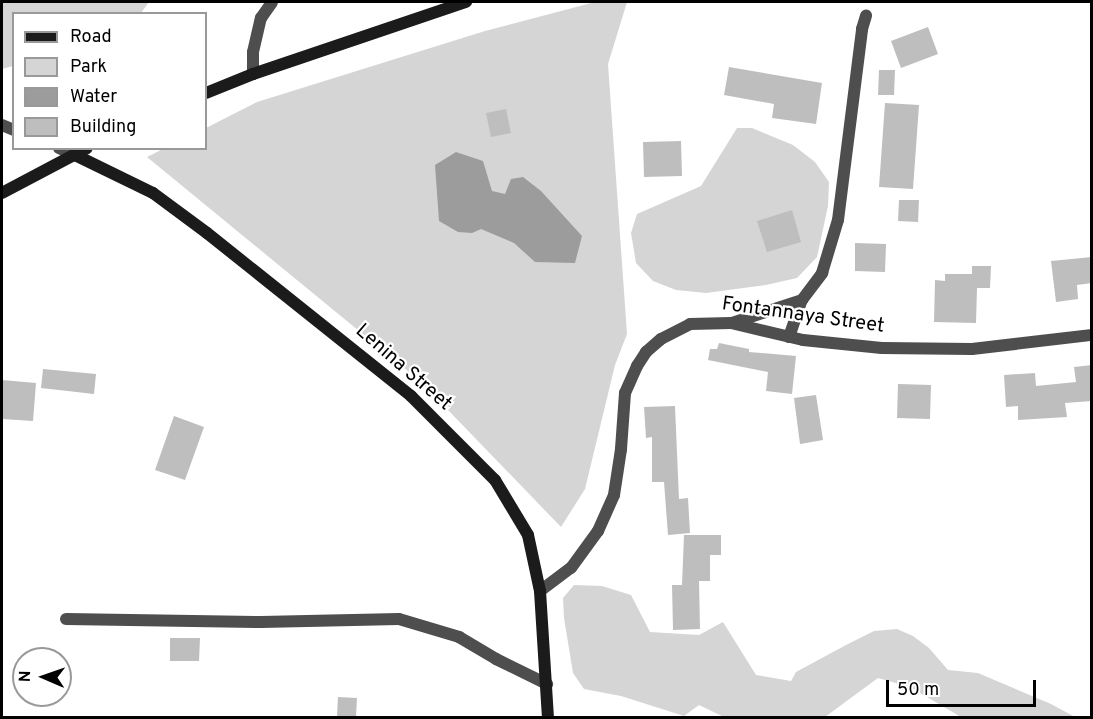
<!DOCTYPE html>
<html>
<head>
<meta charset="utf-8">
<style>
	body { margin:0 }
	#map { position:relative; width:1093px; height:719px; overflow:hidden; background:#fff; font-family:Overpass,sans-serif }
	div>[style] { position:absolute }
	.green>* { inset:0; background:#d5d5d5 }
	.water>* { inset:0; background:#9c9c9c }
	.building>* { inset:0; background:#bebebe }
	.street>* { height:12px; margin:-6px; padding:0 6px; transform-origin:6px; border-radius:6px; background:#4e4e4e }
	.secondary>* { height:12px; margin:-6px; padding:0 6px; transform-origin:6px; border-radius:6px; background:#1b1b1b }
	span { translate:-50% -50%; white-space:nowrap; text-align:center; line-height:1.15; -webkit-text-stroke:4.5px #fff; paint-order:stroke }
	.street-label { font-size:20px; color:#000 }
	.frame { position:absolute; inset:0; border:3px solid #000; pointer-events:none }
	.legend { position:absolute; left:12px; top:12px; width:195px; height:138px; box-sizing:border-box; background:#fff; border:2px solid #999; margin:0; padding:8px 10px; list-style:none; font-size:18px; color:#000 }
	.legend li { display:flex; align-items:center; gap:12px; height:30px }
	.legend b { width:30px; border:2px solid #999 }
	.north { position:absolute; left:12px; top:647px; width:60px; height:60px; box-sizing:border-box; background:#fff; border:2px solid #999; border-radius:50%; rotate:272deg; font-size:16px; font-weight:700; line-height:24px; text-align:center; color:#000 }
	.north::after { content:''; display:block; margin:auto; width:21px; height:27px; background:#000; clip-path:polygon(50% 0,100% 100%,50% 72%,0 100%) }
	.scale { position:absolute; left:886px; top:680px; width:150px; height:27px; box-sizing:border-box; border:3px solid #000; border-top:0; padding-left:8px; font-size:18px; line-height:21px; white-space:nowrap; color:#000; -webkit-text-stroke:4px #fff; paint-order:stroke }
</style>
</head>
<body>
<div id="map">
	<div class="green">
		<div style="clip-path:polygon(2px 2px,149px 2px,141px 13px,14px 14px,13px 66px,2px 69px)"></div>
		<div style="clip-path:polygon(595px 2px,627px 2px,608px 64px,627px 334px,615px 365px,585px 489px,561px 527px,420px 381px,147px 157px,163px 149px,206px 148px,206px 128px,257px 102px,485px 31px)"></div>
		<div style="clip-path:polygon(737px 128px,752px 128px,793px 145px,815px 162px,829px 182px,828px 206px,817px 257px,797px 278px,766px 285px,706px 293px,676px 290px,653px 281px,636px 263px,631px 233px,637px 214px,701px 186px)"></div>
		<div style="clip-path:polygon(574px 585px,602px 586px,631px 595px,650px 632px,699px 635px,723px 622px,756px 675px,791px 681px,796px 672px,846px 645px,874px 631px,897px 629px,913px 636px,929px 648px,948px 670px,978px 673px,1051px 704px,1075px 717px,961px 717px,910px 687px,878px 678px,825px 717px,724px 717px,699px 705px,684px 716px,621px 696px,584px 689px,573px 673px,564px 618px,563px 598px)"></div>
	</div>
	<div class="water">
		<div style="clip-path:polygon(456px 152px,483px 161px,492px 191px,505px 194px,511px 179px,523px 177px,541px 191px,582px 236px,575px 263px,535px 262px,514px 243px,481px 229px,472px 233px,458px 232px,439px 221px,435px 165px)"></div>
	</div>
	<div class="building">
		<div style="clip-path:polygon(928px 27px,938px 54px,901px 68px,891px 41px)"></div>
		<div style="clip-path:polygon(729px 67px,822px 83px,816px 124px,772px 118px,774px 104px,724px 95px)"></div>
		<div style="clip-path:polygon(879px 70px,895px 70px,894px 95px,878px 95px)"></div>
		<div style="clip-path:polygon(885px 103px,919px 105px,913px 189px,879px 187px)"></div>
		<div style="clip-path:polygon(506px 109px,511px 133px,491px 137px,486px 113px)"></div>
		<div style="clip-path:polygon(681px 141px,682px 176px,644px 177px,643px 142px)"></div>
		<div style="clip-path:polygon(899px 200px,919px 200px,918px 222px,898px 221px)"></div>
		<div style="clip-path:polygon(792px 210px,801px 242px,767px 252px,757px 221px)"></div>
		<div style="clip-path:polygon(855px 243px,886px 244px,885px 272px,855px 271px)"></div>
		<div style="clip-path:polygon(1092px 257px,1092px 283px,1077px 285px,1078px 299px,1056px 302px,1051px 261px)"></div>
		<div style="clip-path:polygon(972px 266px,991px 266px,990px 288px,977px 288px,976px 323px,934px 322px,935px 280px,945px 281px,945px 274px,972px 274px)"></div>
		<div style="clip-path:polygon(719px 343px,749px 349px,749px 352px,796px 356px,792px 394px,766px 391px,768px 372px,708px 360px,710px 349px,717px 349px)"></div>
		<div style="clip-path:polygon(1092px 365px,1092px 401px,1065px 403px,1067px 417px,1018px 420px,1018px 406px,1006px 407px,1004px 375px,1035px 373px,1036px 386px,1076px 382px,1074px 367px)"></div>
		<div style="clip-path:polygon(43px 369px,96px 374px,94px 394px,41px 388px)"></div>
		<div style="clip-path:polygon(2px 380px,36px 383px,33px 421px,2px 419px)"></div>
		<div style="clip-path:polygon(898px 384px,931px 385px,930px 419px,897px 418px)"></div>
		<div style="clip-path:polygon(816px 395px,823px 440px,800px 444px,794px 398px)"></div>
		<div style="clip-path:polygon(675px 406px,679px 499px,688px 498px,690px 533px,668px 535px,664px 482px,652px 482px,652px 437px,646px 438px,644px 407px)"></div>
		<div style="clip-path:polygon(174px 416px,204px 427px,185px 480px,155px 470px)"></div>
		<div style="clip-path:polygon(684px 535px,721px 535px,721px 555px,710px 555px,710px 581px,699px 581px,700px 629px,673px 630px,672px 585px,682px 585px)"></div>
		<div style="clip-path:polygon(170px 638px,200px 638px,199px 661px,170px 661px)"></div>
		<div style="clip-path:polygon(338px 697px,357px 698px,356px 717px,337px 717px)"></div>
	</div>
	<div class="street">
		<div style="left:253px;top:74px;width:22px;rotate:-90deg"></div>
		<div style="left:253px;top:52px;width:35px;rotate:-77deg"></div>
		<div style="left:261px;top:18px;width:19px;rotate:-55deg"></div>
		<div style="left:2px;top:125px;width:13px;rotate:23deg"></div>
		<div style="left:59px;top:148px;width:17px;rotate:24deg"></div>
		<div style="left:732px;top:323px;width:74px;rotate:-18.2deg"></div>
		<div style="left:802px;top:300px;width:34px;rotate:-53deg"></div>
		<div style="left:822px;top:273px;width:55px;rotate:-73.2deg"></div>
		<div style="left:838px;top:220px;width:193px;rotate:-82.8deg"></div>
		<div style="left:862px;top:29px;width:14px;rotate:-73deg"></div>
		<div style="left:789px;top:337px;width:39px;rotate:-71deg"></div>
		<div style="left:540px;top:591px;width:39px;rotate:-37deg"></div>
		<div style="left:571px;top:568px;width:46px;rotate:-53.9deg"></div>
		<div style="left:598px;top:531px;width:39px;rotate:-66deg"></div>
		<div style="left:614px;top:495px;width:47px;rotate:-81.3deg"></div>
		<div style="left:621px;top:449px;width:56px;rotate:-85.9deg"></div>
		<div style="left:625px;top:393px;width:30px;rotate:-66deg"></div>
		<div style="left:637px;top:366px;width:17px;rotate:-57deg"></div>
		<div style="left:646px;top:352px;width:20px;rotate:-41deg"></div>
		<div style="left:661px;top:339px;width:33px;rotate:-27deg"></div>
		<div style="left:690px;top:324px;width:41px;rotate:-1.4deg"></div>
		<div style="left:731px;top:323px;width:74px;rotate:13.3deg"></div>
		<div style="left:803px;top:340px;width:79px;rotate:5.8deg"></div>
		<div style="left:882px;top:348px;width:90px;rotate:0.6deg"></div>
		<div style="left:972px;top:349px;width:121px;rotate:-6.7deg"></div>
		<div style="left:66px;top:619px;width:195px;rotate:0.9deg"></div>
		<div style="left:261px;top:622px;width:138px;rotate:-1.2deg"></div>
		<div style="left:399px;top:619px;width:63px;rotate:16.7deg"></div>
		<div style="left:459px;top:637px;width:43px;rotate:30.7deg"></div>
		<div style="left:496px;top:659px;width:57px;rotate:26.1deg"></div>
	</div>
	<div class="secondary">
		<div style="left:206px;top:93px;width:51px;rotate:-22deg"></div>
		<div style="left:253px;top:74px;width:225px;rotate:-18.7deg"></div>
		<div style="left:75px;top:155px;width:87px;rotate:26deg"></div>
		<div style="left:153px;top:193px;width:67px;rotate:36.5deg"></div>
		<div style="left:207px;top:233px;width:261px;rotate:38.6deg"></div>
		<div style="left:411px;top:396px;width:119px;rotate:45deg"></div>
		<div style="left:495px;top:480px;width:64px;rotate:59deg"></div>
		<div style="left:528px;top:535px;width:57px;rotate:77.9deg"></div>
		<div style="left:540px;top:591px;width:127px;rotate:86.4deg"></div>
		<div style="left:2px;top:193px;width:96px;rotate:-27.9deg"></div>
	</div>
	<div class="street-label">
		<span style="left:803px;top:316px;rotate:8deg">Fontannaya Street</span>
		<span style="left:403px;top:368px;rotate:41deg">Lenina Street</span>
	</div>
	<div class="frame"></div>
	<ul class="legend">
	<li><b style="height:8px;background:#1b1b1b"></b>Road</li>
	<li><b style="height:16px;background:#d5d5d5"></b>Park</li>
	<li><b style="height:16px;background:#9c9c9c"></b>Water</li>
	<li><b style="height:16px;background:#bebebe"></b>Building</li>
	</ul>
	<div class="north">N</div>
	<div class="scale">50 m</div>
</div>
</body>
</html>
